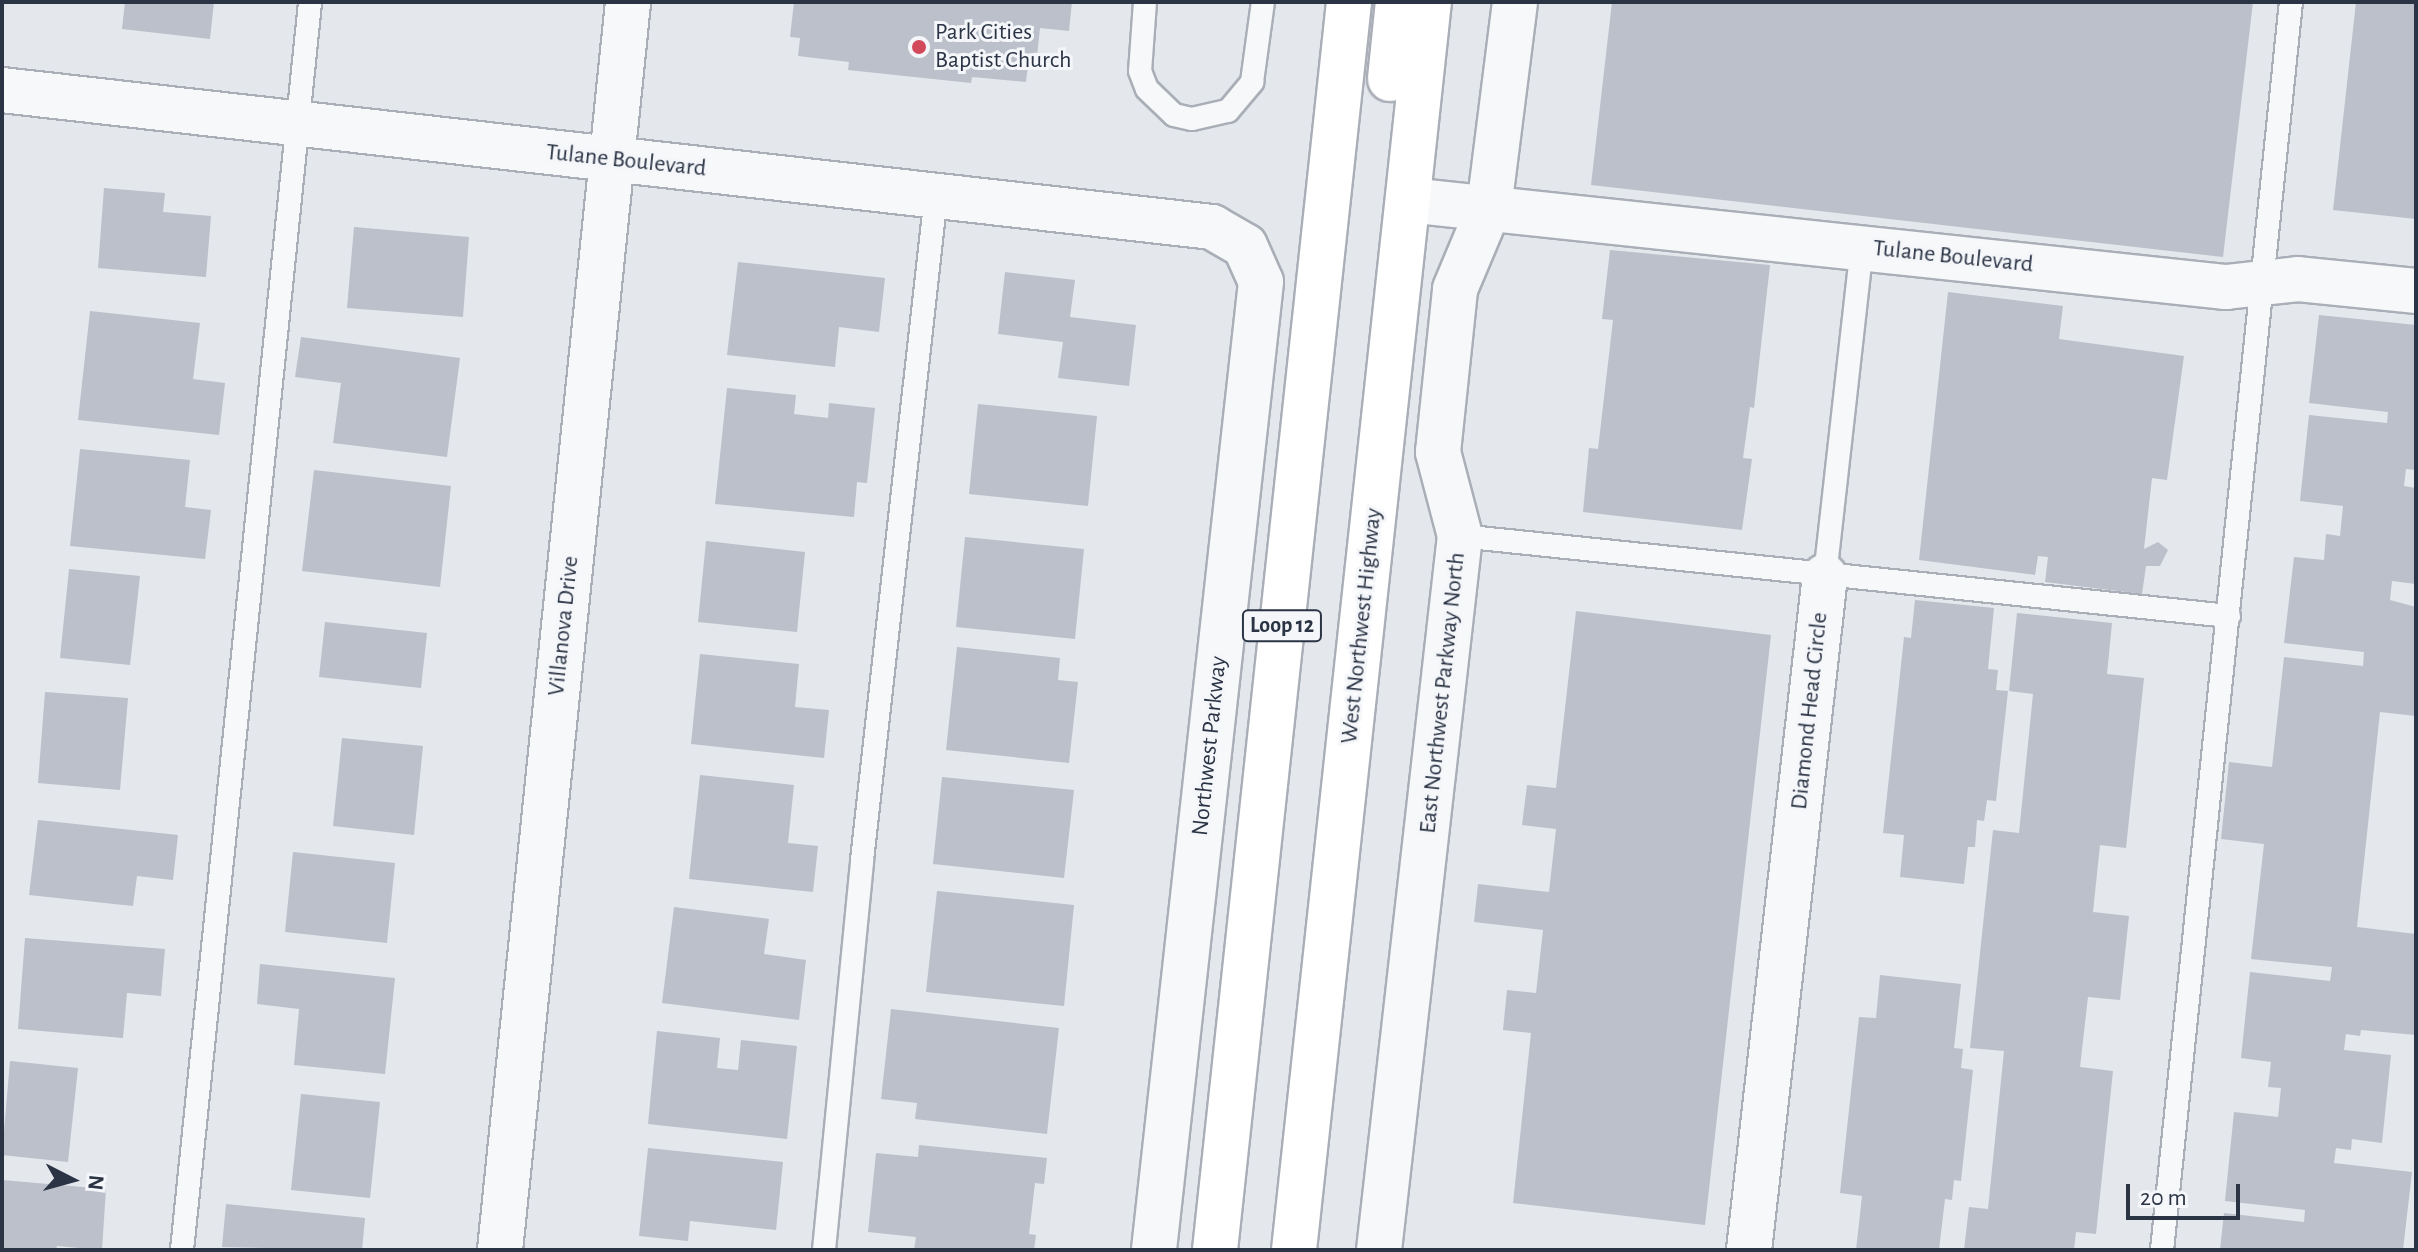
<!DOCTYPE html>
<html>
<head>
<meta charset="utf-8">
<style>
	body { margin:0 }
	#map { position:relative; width:2418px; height:1252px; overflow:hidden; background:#e4e7ec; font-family:"Alegreya Sans",sans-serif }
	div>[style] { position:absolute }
	.building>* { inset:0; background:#bbc0ca }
	.roads { filter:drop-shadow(2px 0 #a9aeb7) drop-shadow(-2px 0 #a9aeb7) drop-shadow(0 2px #a9aeb7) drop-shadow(0 -2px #a9aeb7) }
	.service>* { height:22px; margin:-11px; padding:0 11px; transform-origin:11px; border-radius:11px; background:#f7f8fa }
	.minor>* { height:44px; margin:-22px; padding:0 22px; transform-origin:22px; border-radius:22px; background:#f7f8fa }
	.primary>* { height:44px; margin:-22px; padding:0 22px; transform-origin:22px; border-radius:22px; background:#fff }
	.dots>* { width:22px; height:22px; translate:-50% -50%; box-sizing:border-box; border:4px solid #f4f6f9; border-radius:50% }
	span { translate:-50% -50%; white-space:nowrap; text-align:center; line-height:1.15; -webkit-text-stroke:6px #f4f6f9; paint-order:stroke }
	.shield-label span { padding:2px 6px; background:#f4f6f9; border:2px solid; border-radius:6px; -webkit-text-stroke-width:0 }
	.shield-label { font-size:22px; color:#2b3445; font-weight:700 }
	.poi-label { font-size:24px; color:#2b3445 }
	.left { translate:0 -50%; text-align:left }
	.street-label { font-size:24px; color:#2b3445 }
	.frame { position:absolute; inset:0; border:4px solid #2b3445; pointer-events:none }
	.north { position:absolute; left:32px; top:1140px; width:80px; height:80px; -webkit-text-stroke:6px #f4f6f9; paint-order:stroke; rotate:96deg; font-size:22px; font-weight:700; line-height:32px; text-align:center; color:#2b3445 }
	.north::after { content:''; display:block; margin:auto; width:28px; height:36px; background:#2b3445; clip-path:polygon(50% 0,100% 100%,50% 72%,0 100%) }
	.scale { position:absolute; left:2126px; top:1184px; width:114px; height:36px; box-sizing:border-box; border:4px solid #2b3445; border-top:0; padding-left:10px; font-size:24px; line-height:28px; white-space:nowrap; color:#2b3445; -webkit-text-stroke:6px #f4f6f9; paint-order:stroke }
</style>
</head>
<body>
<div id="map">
	<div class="building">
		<div style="clip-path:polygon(125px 2px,214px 2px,210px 39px,122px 29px)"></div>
		<div style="clip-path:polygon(794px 2px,1072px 2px,1069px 31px,1040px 28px,1036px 66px,1028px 65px,1026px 82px,972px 77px,971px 83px,848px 70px,849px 62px,798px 56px,800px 38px,790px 37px)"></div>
		<div style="clip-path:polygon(1612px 2px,2253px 2px,2223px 257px,1591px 185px)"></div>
		<div style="clip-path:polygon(2356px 2px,2416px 2px,2416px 219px,2333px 210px)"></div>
		<div style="clip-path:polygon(104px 188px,165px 193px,163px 212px,211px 216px,206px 277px,98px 268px)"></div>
		<div style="clip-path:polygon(354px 227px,469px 237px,463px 317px,347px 308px)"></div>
		<div style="clip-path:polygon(1610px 250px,1770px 265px,1754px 408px,1750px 407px,1743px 458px,1752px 459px,1742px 530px,1583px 512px,1589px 448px,1598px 449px,1613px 320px,1602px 319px)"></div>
		<div style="clip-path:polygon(738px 262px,885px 278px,879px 332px,839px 327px,835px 367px,727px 355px)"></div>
		<div style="clip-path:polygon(1005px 272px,1075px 280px,1070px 317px,1136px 325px,1129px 386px,1058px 378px,1063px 342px,998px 334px)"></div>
		<div style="clip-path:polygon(1948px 292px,2063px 306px,2059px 339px,2184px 356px,2167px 480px,2152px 478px,2144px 549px,2158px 542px,2168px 550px,2160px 566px,2146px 566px,2142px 594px,2045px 582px,2048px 557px,2038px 556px,2035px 575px,1919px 560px)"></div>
		<div style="clip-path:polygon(90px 311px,200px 323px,193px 379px,225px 383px,219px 435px,78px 420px)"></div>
		<div style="clip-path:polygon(2319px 315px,2416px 325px,2416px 470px,2406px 469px,2404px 486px,2416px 488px,2416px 584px,2392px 581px,2390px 600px,2416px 607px,2416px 716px,2380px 712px,2357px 927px,2416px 934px,2416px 1035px,2361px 1030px,2360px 1036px,2346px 1034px,2344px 1050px,2391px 1055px,2382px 1143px,2352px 1139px,2351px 1150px,2336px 1148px,2334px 1163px,2412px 1172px,2403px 1250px,2220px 1250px,2224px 1213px,2304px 1222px,2305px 1210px,2225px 1201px,2234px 1112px,2278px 1117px,2281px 1088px,2268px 1087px,2271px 1062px,2241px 1058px,2250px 972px,2330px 981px,2332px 967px,2251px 959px,2264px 844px,2221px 839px,2229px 762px,2272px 767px,2284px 657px,2363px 666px,2364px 652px,2284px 643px,2294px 557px,2324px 560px,2326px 534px,2340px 536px,2343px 506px,2300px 501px,2309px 415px,2387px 423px,2388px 412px,2309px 403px)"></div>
		<div style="clip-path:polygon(301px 337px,460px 358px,447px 457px,333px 443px,341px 383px,295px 377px)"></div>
		<div style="clip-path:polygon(727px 388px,796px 395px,794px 414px,828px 418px,829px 403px,875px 408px,867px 483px,857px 482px,854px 517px,715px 504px)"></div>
		<div style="clip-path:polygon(978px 404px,1097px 416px,1088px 506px,969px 494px)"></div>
		<div style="clip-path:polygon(80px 449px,190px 460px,185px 507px,211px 510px,205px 559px,70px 546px)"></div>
		<div style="clip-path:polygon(314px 470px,451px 486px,440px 587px,302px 571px)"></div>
		<div style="clip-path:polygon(965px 537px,1084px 549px,1075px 639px,956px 627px)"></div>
		<div style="clip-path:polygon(706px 541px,805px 552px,797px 632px,698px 622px)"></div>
		<div style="clip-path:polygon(69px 569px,140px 576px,130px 665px,60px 658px)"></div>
		<div style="clip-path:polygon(1915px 600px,1994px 608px,1988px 669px,1998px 670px,1996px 690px,2008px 691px,1996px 801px,1987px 800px,1984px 821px,1977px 820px,1975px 847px,1968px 847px,1964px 884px,1900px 877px,1904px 835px,1883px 833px,1904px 637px,1911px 638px)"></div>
		<div style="clip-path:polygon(1576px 611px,1771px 635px,1705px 1225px,1513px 1203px,1531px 1033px,1503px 1030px,1507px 990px,1536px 993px,1543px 930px,1474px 922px,1478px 884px,1549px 892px,1556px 829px,1522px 825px,1527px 785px,1556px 788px)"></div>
		<div style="clip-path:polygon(2017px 613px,2112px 623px,2107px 674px,2144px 678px,2126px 848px,2100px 845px,2093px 912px,2129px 916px,2120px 1000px,2088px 997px,2080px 1067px,2113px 1071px,2096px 1234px,2076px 1232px,2074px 1250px,1964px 1250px,1969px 1207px,1988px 1209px,2004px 1051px,1970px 1048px,1993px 830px,2019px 833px,2033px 694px,2009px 691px)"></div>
		<div style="clip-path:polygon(325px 622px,427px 633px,421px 688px,319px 677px)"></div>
		<div style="clip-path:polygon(957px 647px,1060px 658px,1058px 680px,1078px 682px,1069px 763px,946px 750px)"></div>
		<div style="clip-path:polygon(700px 654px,799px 664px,795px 707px,829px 710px,824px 758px,691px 744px)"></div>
		<div style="clip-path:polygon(45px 692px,128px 698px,120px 790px,38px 783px)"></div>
		<div style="clip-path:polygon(342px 738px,423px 746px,414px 835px,333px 826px)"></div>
		<div style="clip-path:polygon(700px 775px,794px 785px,788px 843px,818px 846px,813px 892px,689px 879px)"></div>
		<div style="clip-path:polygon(942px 777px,1074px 790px,1064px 878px,933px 864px)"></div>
		<div style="clip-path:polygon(38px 820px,178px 835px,173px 880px,137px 876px,133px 906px,29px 895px)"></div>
		<div style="clip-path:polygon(293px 852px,395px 863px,387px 943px,285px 932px)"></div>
		<div style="clip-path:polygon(937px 891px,1074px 905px,1064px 1006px,926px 992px)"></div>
		<div style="clip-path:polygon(674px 907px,769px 919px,764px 954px,806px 960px,799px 1020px,662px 1003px)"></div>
		<div style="clip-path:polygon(25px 938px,165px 949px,161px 996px,127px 993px,123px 1038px,18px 1029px)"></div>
		<div style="clip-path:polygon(260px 964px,395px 978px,385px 1074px,294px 1065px,299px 1009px,257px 1004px)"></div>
		<div style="clip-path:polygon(1880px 975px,1961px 984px,1954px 1048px,1963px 1049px,1961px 1068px,1973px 1070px,1961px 1181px,1954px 1180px,1952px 1200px,1945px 1199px,1939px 1250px,1856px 1250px,1862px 1196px,1840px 1193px,1859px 1017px,1876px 1018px)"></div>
		<div style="clip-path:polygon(891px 1009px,1059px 1028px,1047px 1134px,915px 1119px,917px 1103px,881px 1099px)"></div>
		<div style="clip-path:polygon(657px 1031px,720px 1038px,717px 1068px,738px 1070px,741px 1040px,797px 1046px,787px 1139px,648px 1124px)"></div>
		<div style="clip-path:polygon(10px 1061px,78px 1068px,68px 1162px,2px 1155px)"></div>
		<div style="clip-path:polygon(301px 1094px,380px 1102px,370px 1198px,291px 1190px)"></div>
		<div style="clip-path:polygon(919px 1145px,1047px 1158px,1044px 1184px,1035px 1183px,1029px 1234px,1036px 1235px,1034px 1250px,914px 1250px,916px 1237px,868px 1232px,876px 1153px,918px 1157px)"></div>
		<div style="clip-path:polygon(648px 1148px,783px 1162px,776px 1230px,690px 1221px,688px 1241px,639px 1236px)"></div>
		<div style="clip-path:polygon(2px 1180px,106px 1189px,102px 1250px,57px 1246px,56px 1250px,2px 1250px)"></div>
		<div style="clip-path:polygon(226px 1204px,365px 1218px,362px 1250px,222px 1247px)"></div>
	</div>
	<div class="roads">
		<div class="service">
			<div style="left:1145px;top:2px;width:69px;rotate:94.1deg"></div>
			<div style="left:1140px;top:71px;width:19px;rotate:69deg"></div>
			<div style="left:1147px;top:89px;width:37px;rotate:44deg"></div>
			<div style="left:1174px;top:115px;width:18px;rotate:13deg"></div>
			<div style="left:1192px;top:119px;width:37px;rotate:-13deg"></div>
			<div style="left:1228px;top:111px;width:38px;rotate:-50deg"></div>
			<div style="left:1252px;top:82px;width:81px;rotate:-82.2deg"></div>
			<div style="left:1460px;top:536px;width:773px;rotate:5.94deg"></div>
			<div style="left:1825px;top:576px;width:331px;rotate:-83.6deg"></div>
			<div style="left:182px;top:1250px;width:1255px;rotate:-84.14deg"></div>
			<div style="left:824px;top:1250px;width:392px;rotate:-84.4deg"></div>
			<div style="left:862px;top:860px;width:669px;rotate:-83.65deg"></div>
			<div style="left:2162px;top:1250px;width:1255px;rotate:-84.1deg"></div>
		</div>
		<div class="minor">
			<div style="left:2px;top:90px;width:1218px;rotate:6.46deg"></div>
			<div style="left:1212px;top:227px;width:38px;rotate:30deg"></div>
			<div style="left:1245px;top:246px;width:39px;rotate:66deg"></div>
			<div style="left:1261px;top:282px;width:974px;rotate:96.31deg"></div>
			<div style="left:1408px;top:200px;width:823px;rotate:6.07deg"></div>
			<div style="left:2226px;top:287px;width:72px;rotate:-6.3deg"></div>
			<div style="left:2298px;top:279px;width:119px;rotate:5.8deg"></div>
			<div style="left:500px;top:1250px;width:1255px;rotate:-84.14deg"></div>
			<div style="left:1379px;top:1250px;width:719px;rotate:-83.53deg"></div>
			<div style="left:1460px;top:536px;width:87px;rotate:-104.7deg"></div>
			<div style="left:1438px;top:452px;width:164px;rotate:-84deg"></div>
			<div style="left:1455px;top:289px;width:88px;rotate:-67.2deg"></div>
			<div style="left:1489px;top:208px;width:208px;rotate:-82.8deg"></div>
			<div style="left:1749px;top:1250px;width:678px;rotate:-83.57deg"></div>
		</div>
		<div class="primary">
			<div style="left:1390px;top:79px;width:77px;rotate:-84.1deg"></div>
			<div style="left:1215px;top:1250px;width:1255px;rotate:-83.87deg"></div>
			<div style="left:1294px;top:1250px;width:1255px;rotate:-83.83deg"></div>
		</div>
	</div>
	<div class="dots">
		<div style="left:919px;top:47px;background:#d1495b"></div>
	</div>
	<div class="shield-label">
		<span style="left:1282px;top:626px">Loop 12</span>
	</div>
	<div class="poi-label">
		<span class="left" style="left:935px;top:47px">Park Cities<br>Baptist Church</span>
	</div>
	<div class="street-label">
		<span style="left:626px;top:161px;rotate:6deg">Tulane Boulevard</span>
		<span style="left:1953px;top:257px;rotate:6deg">Tulane Boulevard</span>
		<span style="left:564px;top:626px;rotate:-84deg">Villanova Drive</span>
		<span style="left:1362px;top:626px;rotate:-84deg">West Northwest Highway</span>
		<span style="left:1443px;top:693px;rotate:-84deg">East Northwest Parkway North</span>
		<span style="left:1810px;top:711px;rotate:-84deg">Diamond Head Circle</span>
		<span style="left:1210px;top:746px;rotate:-84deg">Northwest Parkway</span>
	</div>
	<div class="frame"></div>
	<div class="north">N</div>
	<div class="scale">20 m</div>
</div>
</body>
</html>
